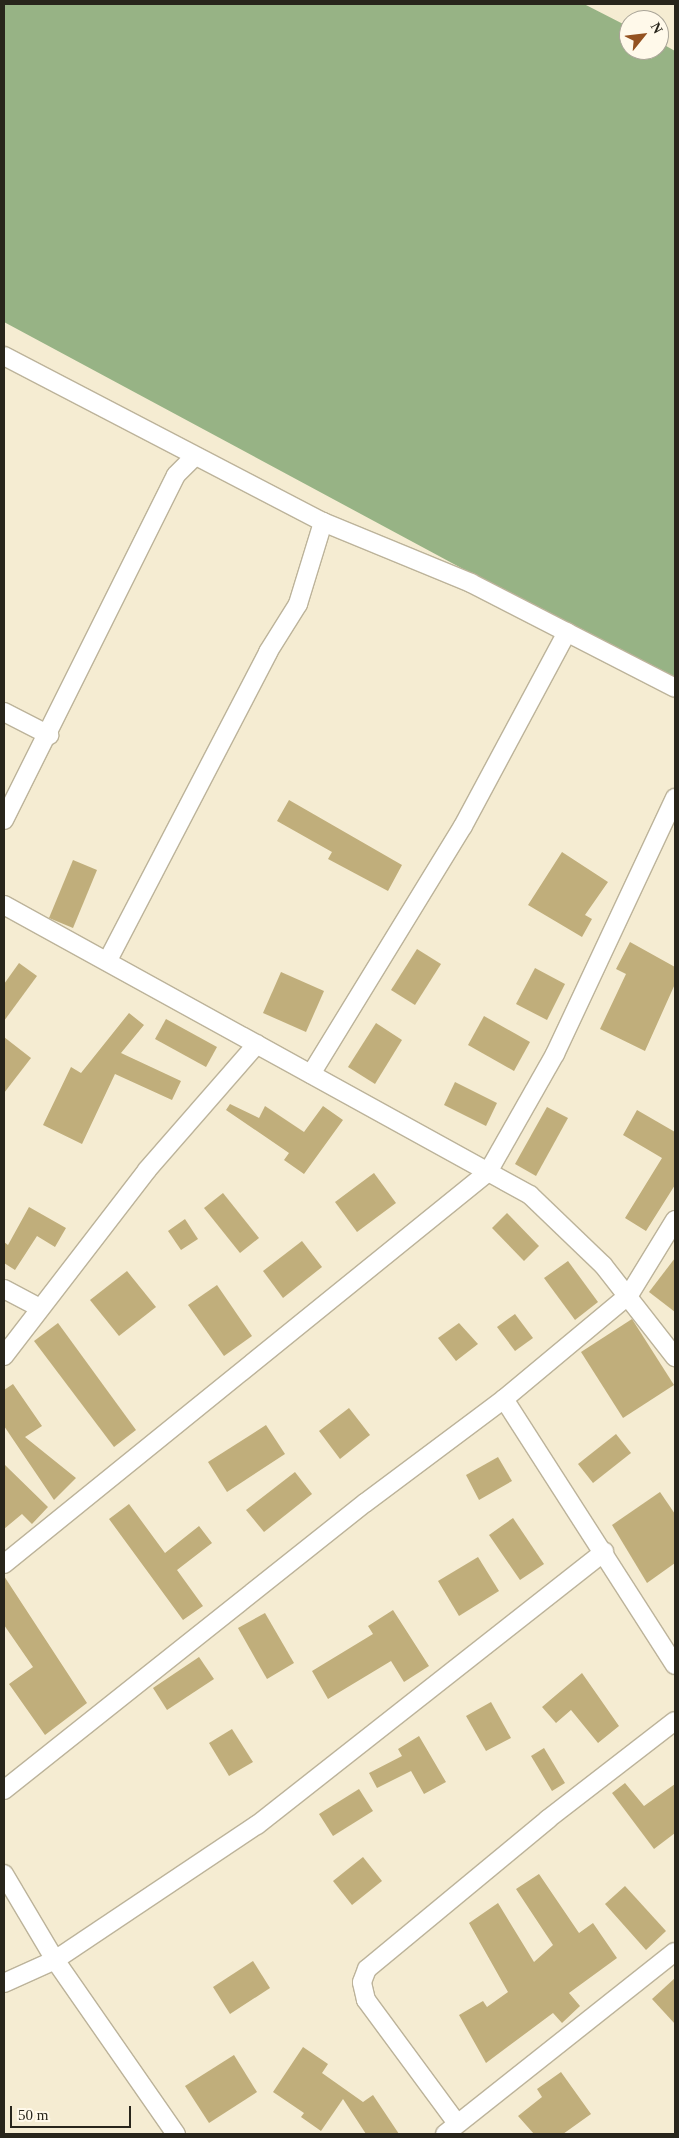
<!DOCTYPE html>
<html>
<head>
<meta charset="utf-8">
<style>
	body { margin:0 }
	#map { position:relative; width:679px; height:2138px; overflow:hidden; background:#f5ecd2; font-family:Georgia,serif }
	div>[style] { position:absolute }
	.forest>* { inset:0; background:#97b385 }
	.building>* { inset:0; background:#c0ae7b }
	.roads { filter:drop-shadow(1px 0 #bcb39a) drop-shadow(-1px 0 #bcb39a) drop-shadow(0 1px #bcb39a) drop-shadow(0 -1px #bcb39a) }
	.minor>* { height:18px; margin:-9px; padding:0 9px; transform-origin:9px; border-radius:9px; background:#fff }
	span { translate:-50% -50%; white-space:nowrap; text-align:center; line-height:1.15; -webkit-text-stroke:5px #fff9ea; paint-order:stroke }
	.frame { position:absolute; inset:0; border:5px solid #28251b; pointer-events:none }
	.north { position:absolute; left:619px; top:10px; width:50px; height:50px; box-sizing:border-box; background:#fff9ea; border:1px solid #a9a497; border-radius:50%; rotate:61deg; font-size:14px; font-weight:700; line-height:20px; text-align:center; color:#28251b }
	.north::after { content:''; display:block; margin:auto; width:18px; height:22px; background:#945221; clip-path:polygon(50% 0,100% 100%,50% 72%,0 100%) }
	.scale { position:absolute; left:10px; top:2106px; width:121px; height:22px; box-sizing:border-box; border:2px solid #28251b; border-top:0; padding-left:6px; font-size:15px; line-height:18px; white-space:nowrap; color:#28251b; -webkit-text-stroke:4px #fff9ea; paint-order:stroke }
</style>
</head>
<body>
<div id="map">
	<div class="forest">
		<div style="clip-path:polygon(4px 4px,584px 4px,629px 27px,629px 50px,659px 50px,659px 42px,675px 51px,675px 683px,4px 322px)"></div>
	</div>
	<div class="building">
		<div style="clip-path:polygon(289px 800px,402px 865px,388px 891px,328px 859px,332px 852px,277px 821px)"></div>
		<div style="clip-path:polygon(562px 852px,608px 882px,585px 915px,592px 919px,582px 937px,528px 905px)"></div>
		<div style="clip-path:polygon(73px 860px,97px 870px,73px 928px,49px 918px)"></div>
		<div style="clip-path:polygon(630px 942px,675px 967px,675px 984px,645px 1051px,600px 1029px,626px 974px,616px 969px)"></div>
		<div style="clip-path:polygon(417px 949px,441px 964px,415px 1005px,391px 990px)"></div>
		<div style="clip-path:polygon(19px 963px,37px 976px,4px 1021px,4px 984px)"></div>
		<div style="clip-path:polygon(535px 968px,565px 984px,547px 1020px,516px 1004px)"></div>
		<div style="clip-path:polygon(281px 972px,324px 991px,306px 1032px,263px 1013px)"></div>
		<div style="clip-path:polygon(129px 1013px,144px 1025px,121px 1053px,181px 1081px,172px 1100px,115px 1074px,82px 1144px,43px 1125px,71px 1067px,81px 1073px)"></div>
		<div style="clip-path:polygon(484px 1016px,530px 1042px,514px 1071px,468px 1045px)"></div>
		<div style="clip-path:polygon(166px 1019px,217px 1047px,206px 1067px,155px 1039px)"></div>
		<div style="clip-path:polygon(376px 1023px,402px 1040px,375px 1084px,348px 1067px)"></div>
		<div style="clip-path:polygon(4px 1037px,31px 1058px,4px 1093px)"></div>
		<div style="clip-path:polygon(455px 1082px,497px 1103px,486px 1126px,444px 1105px)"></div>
		<div style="clip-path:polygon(230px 1104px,259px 1118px,265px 1106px,304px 1132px,323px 1106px,343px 1120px,304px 1174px,284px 1160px,289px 1153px,226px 1110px)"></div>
		<div style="clip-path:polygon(547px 1107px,568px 1118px,536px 1176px,515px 1164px)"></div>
		<div style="clip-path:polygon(637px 1110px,675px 1132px,675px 1185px,646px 1231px,625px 1218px,662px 1158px,623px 1135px)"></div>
		<div style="clip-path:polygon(374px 1173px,396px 1203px,357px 1232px,335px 1202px)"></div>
		<div style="clip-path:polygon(223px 1193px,259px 1238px,240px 1253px,204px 1208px)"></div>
		<div style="clip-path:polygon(29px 1207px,66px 1228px,55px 1247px,37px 1236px,15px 1270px,4px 1263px,4px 1242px,8px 1245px)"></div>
		<div style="clip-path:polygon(507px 1213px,539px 1246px,524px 1261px,492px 1228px)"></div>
		<div style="clip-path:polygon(185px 1219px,198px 1239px,181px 1250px,168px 1231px)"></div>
		<div style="clip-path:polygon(302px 1241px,322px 1267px,283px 1298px,263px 1271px)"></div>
		<div style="clip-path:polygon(675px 1258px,675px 1312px,649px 1292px)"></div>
		<div style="clip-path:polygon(568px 1261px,598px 1302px,575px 1320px,544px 1278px)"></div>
		<div style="clip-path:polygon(127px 1271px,156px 1307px,119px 1336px,90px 1300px)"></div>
		<div style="clip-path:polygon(217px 1285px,252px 1336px,224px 1356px,188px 1305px)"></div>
		<div style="clip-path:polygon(515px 1314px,533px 1338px,515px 1351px,497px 1327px)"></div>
		<div style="clip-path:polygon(632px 1319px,674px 1385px,623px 1418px,581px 1352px)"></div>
		<div style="clip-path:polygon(58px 1323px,136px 1430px,114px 1447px,34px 1341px)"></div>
		<div style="clip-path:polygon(459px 1323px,478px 1344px,456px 1361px,438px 1338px)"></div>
		<div style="clip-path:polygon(13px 1384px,42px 1426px,25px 1437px,76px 1478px,54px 1500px,4px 1426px,4px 1390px)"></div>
		<div style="clip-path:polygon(349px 1408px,370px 1435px,340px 1459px,319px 1431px)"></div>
		<div style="clip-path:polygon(266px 1425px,285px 1454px,227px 1492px,208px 1462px)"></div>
		<div style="clip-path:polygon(616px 1434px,631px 1453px,593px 1483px,578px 1464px)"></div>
		<div style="clip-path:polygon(498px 1457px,512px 1481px,479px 1500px,466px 1475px)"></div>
		<div style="clip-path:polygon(4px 1464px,48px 1507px,32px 1524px,22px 1514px,4px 1529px)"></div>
		<div style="clip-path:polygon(295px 1472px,312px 1494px,264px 1532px,246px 1510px)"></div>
		<div style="clip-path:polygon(660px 1492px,675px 1514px,675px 1563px,647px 1583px,612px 1525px)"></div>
		<div style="clip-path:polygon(129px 1504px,165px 1553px,199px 1526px,212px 1543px,177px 1570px,203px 1606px,183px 1620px,109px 1519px)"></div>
		<div style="clip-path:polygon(513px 1518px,544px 1564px,520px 1580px,489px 1535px)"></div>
		<div style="clip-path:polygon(478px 1557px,499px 1591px,459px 1616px,438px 1581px)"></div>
		<div style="clip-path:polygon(4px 1576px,87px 1703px,45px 1735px,9px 1684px,33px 1667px,4px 1625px)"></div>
		<div style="clip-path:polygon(393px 1610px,429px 1666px,404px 1682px,391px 1661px,328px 1699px,312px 1671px,373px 1634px,368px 1626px)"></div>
		<div style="clip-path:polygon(265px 1613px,294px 1663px,267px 1679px,238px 1628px)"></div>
		<div style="clip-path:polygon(199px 1657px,214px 1679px,167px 1710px,153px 1688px)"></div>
		<div style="clip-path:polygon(582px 1673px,619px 1726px,598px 1743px,571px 1710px,556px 1723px,542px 1707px)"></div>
		<div style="clip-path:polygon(491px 1702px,511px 1738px,486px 1751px,466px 1716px)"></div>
		<div style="clip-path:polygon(232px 1729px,253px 1762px,229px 1776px,209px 1743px)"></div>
		<div style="clip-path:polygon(419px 1736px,446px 1782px,424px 1794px,411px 1771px,377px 1788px,369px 1773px,402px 1756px,398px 1749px)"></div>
		<div style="clip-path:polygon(544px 1748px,565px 1783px,552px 1791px,531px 1756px)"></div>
		<div style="clip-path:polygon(625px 1783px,644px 1806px,675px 1784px,675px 1833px,654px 1849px,612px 1793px)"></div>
		<div style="clip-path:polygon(359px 1789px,373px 1811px,333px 1836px,319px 1814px)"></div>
		<div style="clip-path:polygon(363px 1857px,382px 1881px,352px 1905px,333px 1881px)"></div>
		<div style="clip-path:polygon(539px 1874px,579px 1933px,593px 1923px,617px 1958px,569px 1993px,580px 2006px,562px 2023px,553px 2013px,486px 2063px,459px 2015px,483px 2001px,487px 2007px,508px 1992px,469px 1923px,498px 1903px,534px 1962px,553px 1945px,516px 1889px)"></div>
		<div style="clip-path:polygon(625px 1886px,666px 1931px,646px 1950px,605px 1904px)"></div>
		<div style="clip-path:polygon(253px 1961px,270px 1988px,230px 2014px,213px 1987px)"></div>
		<div style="clip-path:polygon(675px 1978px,675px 2024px,652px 1999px)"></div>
		<div style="clip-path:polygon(303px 2047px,328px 2064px,322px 2073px,363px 2102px,373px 2095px,399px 2134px,366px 2134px,343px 2099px,321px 2131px,301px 2117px,304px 2113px,273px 2092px)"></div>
		<div style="clip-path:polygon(234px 2055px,257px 2092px,209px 2123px,185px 2086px)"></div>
		<div style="clip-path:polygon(561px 2072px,591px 2114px,563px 2134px,534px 2134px,518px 2116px,542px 2097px,537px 2089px)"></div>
	</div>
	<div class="roads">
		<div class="minor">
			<div style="left:4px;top:356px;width:360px;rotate:27.5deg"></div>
			<div style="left:323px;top:522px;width:160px;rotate:22.4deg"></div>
			<div style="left:471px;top:583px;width:229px;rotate:27.2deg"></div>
			<div style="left:4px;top:712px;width:51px;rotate:27.1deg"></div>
			<div style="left:4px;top:820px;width:385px;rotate:-63.5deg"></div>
			<div style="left:176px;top:475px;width:25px;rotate:-45deg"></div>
			<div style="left:4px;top:905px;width:601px;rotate:28.87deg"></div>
			<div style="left:530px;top:1195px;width:101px;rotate:43.8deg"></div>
			<div style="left:603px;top:1265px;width:117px;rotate:52deg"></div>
			<div style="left:108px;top:960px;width:347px;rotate:-62.5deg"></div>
			<div style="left:268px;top:652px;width:57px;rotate:-58deg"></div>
			<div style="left:298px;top:604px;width:86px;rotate:-73deg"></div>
			<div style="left:311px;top:1074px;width:291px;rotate:-58.5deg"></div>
			<div style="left:463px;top:826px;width:220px;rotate:-61.8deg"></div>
			<div style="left:4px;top:1289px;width:41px;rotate:27.8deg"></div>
			<div style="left:4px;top:1356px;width:235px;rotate:-52.4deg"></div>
			<div style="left:147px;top:1170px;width:167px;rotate:-48.9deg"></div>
			<div style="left:504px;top:1399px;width:163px;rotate:-39.8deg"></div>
			<div style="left:629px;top:1295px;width:88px;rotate:-58.5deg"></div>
			<div style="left:4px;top:1564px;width:623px;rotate:-39deg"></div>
			<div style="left:488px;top:1172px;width:136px;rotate:-60.4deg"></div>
			<div style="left:555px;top:1054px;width:283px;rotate:-64.9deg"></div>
			<div style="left:4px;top:1790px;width:461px;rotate:-38.5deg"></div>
			<div style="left:365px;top:1503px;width:174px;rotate:-36.8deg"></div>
			<div style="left:504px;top:1399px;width:316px;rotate:57.3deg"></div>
			<div style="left:4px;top:1874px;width:100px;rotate:59.3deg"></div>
			<div style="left:55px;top:1960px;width:212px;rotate:55.2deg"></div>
			<div style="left:4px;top:1983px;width:56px;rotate:-24.3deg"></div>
			<div style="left:55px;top:1960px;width:243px;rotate:-33.8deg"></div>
			<div style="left:257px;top:1825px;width:442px;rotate:-38.2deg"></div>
			<div style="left:456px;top:2122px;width:152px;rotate:-126.4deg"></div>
			<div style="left:366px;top:2000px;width:18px;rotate:-103deg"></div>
			<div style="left:362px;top:1982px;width:14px;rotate:-69deg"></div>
			<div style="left:367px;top:1969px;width:235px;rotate:-39.6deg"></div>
			<div style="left:548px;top:1819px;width:160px;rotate:-37.7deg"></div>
			<div style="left:445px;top:2134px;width:293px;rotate:-38.4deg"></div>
		</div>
	</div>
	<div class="frame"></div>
	<div class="north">N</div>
	<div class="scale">50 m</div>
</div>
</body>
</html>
